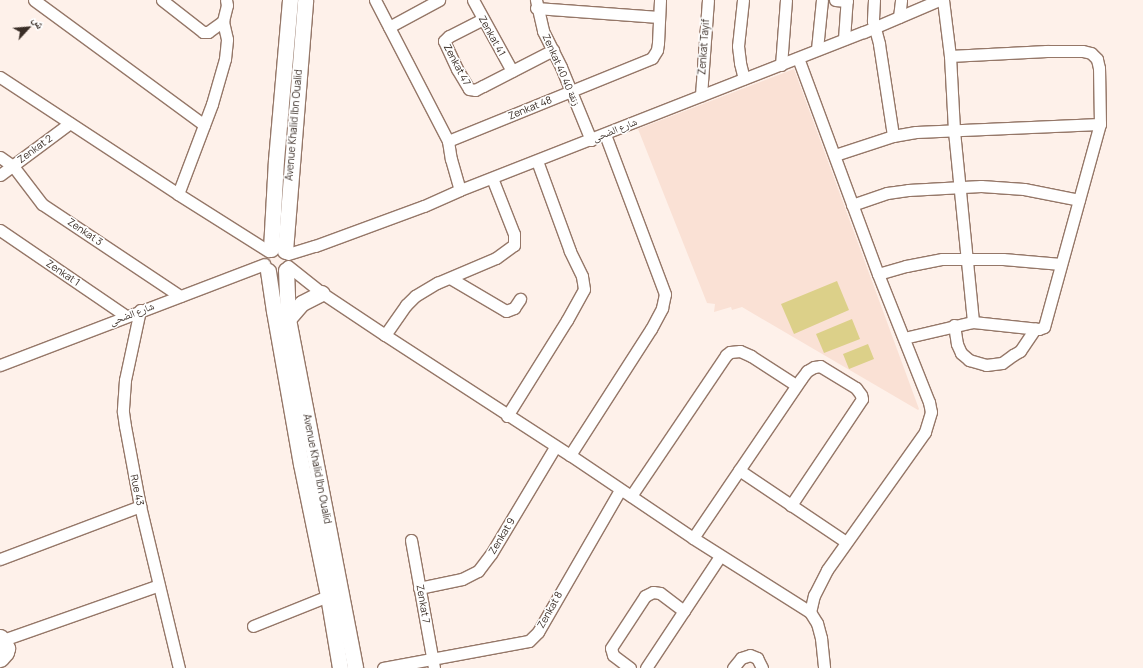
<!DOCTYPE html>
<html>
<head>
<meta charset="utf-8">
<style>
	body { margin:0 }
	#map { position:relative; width:1143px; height:668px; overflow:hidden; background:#fef1ea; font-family:Manrope,"Noto Naskh Arabic",sans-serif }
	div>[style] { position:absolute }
	.built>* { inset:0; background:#fae1d5 }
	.green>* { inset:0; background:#dcd089 }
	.roads { filter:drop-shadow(1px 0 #957768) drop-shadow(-1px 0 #957768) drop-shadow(0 1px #957768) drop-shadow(0 -1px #957768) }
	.street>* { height:11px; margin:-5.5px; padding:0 5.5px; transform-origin:5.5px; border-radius:5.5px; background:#fff }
	.secondary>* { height:15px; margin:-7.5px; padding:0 7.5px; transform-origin:7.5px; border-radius:7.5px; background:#fff }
	.primary>* { height:17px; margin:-8.5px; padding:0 8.5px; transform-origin:8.5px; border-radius:8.5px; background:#fff }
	span { translate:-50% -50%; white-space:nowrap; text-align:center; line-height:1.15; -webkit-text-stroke:3px #fff; paint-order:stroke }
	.street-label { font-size:10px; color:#392d26 }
	.north { position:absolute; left:8px; top:8px; width:40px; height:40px; -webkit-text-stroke:3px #fff; paint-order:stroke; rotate:64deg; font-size:11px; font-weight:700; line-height:16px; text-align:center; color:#392d26 }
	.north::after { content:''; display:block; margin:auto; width:14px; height:18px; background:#392d26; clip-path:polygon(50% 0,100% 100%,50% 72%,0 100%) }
</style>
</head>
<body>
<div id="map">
	<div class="built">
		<div style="clip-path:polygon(794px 69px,919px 409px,918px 410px,742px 307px,732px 310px,731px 307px,714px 312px,715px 304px,707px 303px,638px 129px)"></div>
	</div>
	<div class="green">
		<div style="clip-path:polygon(837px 281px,849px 310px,794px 334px,781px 304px)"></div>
		<div style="clip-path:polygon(852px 319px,860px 339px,824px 353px,816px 334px)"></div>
		<div style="clip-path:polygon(868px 344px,874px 359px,849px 369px,843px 354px)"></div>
	</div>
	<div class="roads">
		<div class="street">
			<div style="left:34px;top:0;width:211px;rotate:36.3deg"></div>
			<div style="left:162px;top:0;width:52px;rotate:38deg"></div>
			<div style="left:203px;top:32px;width:5px"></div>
			<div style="left:208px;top:32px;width:19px;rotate:-36deg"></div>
			<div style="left:375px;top:0;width:159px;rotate:62.6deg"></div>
			<div style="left:448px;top:141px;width:18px;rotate:81deg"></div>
			<div style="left:451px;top:159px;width:32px;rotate:74deg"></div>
			<div style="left:473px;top:0;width:81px;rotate:61.2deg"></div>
			<div style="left:536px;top:0;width:32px;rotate:77deg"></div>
			<div style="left:543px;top:31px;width:40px;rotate:63.4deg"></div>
			<div style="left:561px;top:67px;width:79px;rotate:67.7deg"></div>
			<div style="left:743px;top:0;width:46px;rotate:96.2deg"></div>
			<div style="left:738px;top:46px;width:17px;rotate:83deg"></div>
			<div style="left:740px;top:63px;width:16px;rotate:76deg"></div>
			<div style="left:835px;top:0;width:12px;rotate:5deg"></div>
			<div style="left:874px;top:0;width:21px;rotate:93deg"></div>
			<div style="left:873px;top:21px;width:24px;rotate:75deg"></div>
			<div style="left:879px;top:44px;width:93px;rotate:81.3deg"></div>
			<div style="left:943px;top:0;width:56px;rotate:82.9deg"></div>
			<div style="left:950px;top:56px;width:75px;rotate:86.9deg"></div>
			<div style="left:954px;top:131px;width:192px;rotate:84.3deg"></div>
			<div style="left:536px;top:8px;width:123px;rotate:4.2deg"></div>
			<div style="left:899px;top:17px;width:17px;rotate:-83deg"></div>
			<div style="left:483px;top:19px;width:38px;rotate:153deg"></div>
			<div style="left:449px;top:36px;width:7px;rotate:135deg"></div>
			<div style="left:444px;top:41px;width:31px;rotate:65deg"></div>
			<div style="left:457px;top:69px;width:23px;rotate:59deg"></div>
			<div style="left:469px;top:89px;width:6px;rotate:9deg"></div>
			<div style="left:475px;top:90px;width:9px;rotate:-27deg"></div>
			<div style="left:483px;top:86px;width:79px;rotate:-27.2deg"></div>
			<div style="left:389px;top:27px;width:57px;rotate:-28.4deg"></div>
			<div style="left:844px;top:39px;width:39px;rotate:-86deg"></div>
			<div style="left:817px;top:49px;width:49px;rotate:-84.2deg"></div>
			<div style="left:798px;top:58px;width:230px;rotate:69.7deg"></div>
			<div style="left:878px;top:274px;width:138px;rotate:68.3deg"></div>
			<div style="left:929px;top:402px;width:10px;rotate:79deg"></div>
			<div style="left:931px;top:412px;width:21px;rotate:107deg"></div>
			<div style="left:925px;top:432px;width:169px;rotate:125.4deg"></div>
			<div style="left:827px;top:570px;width:28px;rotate:117deg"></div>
			<div style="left:814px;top:595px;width:17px;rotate:103deg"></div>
			<div style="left:781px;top:65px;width:65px;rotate:-85.6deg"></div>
			<div style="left:0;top:77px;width:213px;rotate:33.3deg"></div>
			<div style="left:178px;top:194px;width:107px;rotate:32.3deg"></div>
			<div style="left:701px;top:95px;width:95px;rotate:-85.8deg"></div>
			<div style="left:448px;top:141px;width:220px;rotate:-22.1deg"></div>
			<div style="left:652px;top:58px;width:9px;rotate:-58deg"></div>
			<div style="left:657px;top:50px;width:7px;rotate:-82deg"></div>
			<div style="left:658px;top:43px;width:43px;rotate:-87.3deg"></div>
			<div style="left:835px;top:155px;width:61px;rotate:-18.1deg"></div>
			<div style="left:893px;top:136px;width:23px;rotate:-10deg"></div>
			<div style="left:916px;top:132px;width:184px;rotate:-2.5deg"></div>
			<div style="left:0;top:157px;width:16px;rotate:35deg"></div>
			<div style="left:13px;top:166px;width:48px;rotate:52.7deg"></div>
			<div style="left:42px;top:204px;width:166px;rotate:33.7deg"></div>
			<div style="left:0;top:175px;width:87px;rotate:-36.6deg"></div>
			<div style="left:178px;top:194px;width:96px;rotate:-69.3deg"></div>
			<div style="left:212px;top:104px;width:47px;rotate:-73.9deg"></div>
			<div style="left:225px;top:59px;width:20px;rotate:-84deg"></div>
			<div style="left:227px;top:39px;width:18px;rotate:-103deg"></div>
			<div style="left:223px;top:21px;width:16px;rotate:-76deg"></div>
			<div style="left:227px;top:5px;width:5px;rotate:-101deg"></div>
			<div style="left:852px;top:205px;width:37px;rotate:-19deg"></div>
			<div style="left:887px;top:193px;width:21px;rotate:-8deg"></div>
			<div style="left:908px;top:190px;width:73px;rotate:-3.1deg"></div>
			<div style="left:981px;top:186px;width:43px;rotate:4deg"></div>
			<div style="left:1024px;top:189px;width:56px;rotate:11.3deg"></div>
			<div style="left:0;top:230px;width:153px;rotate:34.3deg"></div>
			<div style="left:288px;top:254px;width:28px;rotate:-17deg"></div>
			<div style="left:315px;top:246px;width:116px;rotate:-20.2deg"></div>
			<div style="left:424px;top:206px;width:39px;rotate:-24deg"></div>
			<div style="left:460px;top:190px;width:434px;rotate:-21.4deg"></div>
			<div style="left:864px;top:32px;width:82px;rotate:-23.1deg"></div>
			<div style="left:288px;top:266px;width:43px;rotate:38.5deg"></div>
			<div style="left:322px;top:293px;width:76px;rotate:33.7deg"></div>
			<div style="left:385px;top:335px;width:221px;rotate:33deg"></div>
			<div style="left:570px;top:455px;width:148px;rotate:34deg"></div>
			<div style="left:693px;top:538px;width:138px;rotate:32.3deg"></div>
			<div style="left:810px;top:612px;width:13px;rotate:58deg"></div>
			<div style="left:817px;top:623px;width:16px;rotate:75deg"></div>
			<div style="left:821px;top:638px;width:30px;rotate:84deg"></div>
			<div style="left:878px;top:274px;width:29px;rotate:-16deg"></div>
			<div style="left:906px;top:266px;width:37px;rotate:-11deg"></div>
			<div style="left:942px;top:259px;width:61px"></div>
			<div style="left:1003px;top:259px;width:58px;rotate:4.9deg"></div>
			<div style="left:450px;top:278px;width:65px;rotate:30.5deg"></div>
			<div style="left:506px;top:311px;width:9px;rotate:-21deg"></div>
			<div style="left:514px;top:308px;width:11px;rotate:-56deg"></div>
			<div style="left:140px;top:310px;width:72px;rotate:102.1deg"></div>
			<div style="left:125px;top:380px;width:32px;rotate:94deg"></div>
			<div style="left:123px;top:412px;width:14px;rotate:82deg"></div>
			<div style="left:125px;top:426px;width:81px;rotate:79.4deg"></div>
			<div style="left:140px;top:506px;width:167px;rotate:76.5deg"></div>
			<div style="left:954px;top:325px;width:19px;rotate:81deg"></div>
			<div style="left:957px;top:344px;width:10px;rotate:66deg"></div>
			<div style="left:961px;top:353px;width:11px;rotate:41deg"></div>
			<div style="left:969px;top:360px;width:18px;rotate:16deg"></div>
			<div style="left:986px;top:365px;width:16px;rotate:-7deg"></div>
			<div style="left:1002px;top:363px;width:14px;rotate:-36deg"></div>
			<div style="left:1013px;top:355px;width:8px;rotate:-30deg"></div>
			<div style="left:1020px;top:351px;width:27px;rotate:-56deg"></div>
			<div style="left:385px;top:335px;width:37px;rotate:-55deg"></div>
			<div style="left:406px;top:305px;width:13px;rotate:-45deg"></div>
			<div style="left:415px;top:296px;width:26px;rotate:-31deg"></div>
			<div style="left:437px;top:283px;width:64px;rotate:-23deg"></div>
			<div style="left:496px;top:258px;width:22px;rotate:-36deg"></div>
			<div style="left:514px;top:245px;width:11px;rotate:-90deg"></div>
			<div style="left:514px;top:234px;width:60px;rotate:-111.4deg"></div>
			<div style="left:904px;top:338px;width:71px;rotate:-13.1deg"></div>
			<div style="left:973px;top:322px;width:66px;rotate:6.1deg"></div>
			<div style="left:1039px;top:329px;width:5px;rotate:-22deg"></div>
			<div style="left:1044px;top:327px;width:211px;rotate:-74.6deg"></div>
			<div style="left:1100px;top:124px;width:56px;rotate:-91deg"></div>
			<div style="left:1099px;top:68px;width:9px;rotate:-103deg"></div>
			<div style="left:1097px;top:59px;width:8px;rotate:-135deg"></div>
			<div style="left:1091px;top:53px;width:9px;rotate:-167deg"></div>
			<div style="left:1082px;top:51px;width:36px;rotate:180deg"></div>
			<div style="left:1046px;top:51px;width:96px;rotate:177deg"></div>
			<div style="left:0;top:365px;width:283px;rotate:-20.9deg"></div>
			<div style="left:507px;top:416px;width:113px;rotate:-58deg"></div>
			<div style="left:567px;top:320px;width:35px;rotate:-61deg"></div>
			<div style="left:584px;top:289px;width:13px;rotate:-99deg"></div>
			<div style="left:582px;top:276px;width:28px;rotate:-116deg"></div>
			<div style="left:570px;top:251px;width:96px;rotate:-110.1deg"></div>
			<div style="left:570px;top:455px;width:150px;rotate:-57.3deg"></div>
			<div style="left:651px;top:329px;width:24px;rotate:-62deg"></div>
			<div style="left:662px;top:308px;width:14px;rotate:-78deg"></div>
			<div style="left:665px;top:294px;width:171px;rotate:-110.6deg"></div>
			<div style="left:739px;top:470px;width:129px;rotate:33.9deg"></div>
			<div style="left:631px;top:496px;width:170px;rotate:-56deg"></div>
			<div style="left:726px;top:355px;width:5px;rotate:-37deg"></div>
			<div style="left:730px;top:352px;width:10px;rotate:-6deg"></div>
			<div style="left:740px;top:351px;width:12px;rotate:24deg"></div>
			<div style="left:751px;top:356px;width:54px;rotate:32.8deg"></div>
			<div style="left:693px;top:538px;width:192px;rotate:-55.8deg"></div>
			<div style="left:801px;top:379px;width:10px;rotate:-53deg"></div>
			<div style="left:807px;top:371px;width:8px;rotate:-30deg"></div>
			<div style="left:814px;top:367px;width:6px;rotate:-9deg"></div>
			<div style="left:820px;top:366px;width:42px;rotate:31.4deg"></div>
			<div style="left:856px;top:388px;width:9px;rotate:54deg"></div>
			<div style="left:861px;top:395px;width:4px;rotate:76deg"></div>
			<div style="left:862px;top:399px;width:128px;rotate:123.8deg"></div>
			<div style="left:411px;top:540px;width:130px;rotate:79.8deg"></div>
			<div style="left:0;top:559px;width:150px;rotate:-20.7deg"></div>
			<div style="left:419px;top:588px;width:44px;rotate:-11.8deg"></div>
			<div style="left:462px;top:579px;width:18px;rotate:-27deg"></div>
			<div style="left:478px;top:571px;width:21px;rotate:-53deg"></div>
			<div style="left:491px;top:554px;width:125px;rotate:-59.1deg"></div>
			<div style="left:253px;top:626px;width:81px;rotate:-21.8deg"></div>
			<div style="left:3px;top:640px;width:165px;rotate:-19.4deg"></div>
			<div style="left:383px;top:668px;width:148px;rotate:-10.5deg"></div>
			<div style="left:529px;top:641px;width:13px;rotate:-45deg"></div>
			<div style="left:538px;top:632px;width:164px;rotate:-60deg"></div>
			<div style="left:630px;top:668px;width:21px;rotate:-143deg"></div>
			<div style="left:613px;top:655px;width:7px;rotate:-106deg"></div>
			<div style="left:611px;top:648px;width:62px;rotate:-56.8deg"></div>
			<div style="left:645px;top:596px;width:9px;rotate:-27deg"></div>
			<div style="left:653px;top:592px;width:7px;rotate:8deg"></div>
			<div style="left:660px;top:593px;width:30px;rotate:37deg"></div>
			<div style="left:646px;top:668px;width:134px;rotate:-56.5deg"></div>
			<div style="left:733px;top:668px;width:13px;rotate:-51deg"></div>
			<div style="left:741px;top:658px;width:9px;rotate:-18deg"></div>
			<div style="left:750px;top:655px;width:8px;rotate:23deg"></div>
			<div style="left:757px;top:658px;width:11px;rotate:63deg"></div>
		</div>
		<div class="secondary">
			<div style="left:271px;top:249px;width:89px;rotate:-86.8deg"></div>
			<div style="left:276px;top:160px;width:161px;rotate:-85deg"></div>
			<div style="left:285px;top:251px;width:252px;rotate:-85.4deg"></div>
			<div style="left:286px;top:270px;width:49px;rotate:87.7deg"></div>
			<div style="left:288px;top:319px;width:355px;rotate:79.1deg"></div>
			<div style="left:268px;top:271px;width:40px;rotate:81.5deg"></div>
			<div style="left:274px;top:311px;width:155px;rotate:80deg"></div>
			<div style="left:301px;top:464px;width:135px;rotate:78.4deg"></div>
			<div style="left:328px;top:596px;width:73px;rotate:80.5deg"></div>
			<div style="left:288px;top:319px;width:21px;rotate:-49deg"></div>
			<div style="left:302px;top:303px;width:22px;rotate:-27deg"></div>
		</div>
		<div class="primary">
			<div style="left:0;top:638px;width:12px;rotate:59deg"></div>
			<div style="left:6px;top:648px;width:4px;rotate:104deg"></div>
			<div style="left:5px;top:652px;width:8px;rotate:130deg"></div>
		</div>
	</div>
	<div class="street-label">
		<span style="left:492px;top:36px;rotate:61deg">Zenkat 41</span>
		<span style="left:704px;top:47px;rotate:-86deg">Zenkat Tayif</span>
		<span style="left:457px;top:65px;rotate:62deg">Zenkat 47</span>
		<span style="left:561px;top:70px;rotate:66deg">Zenkat 40 زنقة 40</span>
		<span style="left:530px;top:108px;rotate:-22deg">Zenkat 48</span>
		<span style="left:294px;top:125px;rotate:-85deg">Avenue Khalid Ibn Oualid</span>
		<span style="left:615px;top:130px;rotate:-22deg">شارع الضحى</span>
		<span style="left:35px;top:149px;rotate:-36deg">Zenkat 2</span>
		<span style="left:85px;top:232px;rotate:34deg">Zenkat 3</span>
		<span style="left:63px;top:273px;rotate:34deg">Zenkat 1</span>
		<span style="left:132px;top:314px;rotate:-21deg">شارع الضحى</span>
		<span style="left:317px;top:469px;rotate:79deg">Avenue Khalid Ibn Oualid</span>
		<span style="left:137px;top:490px;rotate:78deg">Rue 43</span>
		<span style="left:502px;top:536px;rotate:-59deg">Zenkat 9</span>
		<span style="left:423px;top:604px;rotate:80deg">Zenkat 7</span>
		<span style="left:550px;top:610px;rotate:-61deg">Zenkat 8</span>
	</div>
	<div class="north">ش</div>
</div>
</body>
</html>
